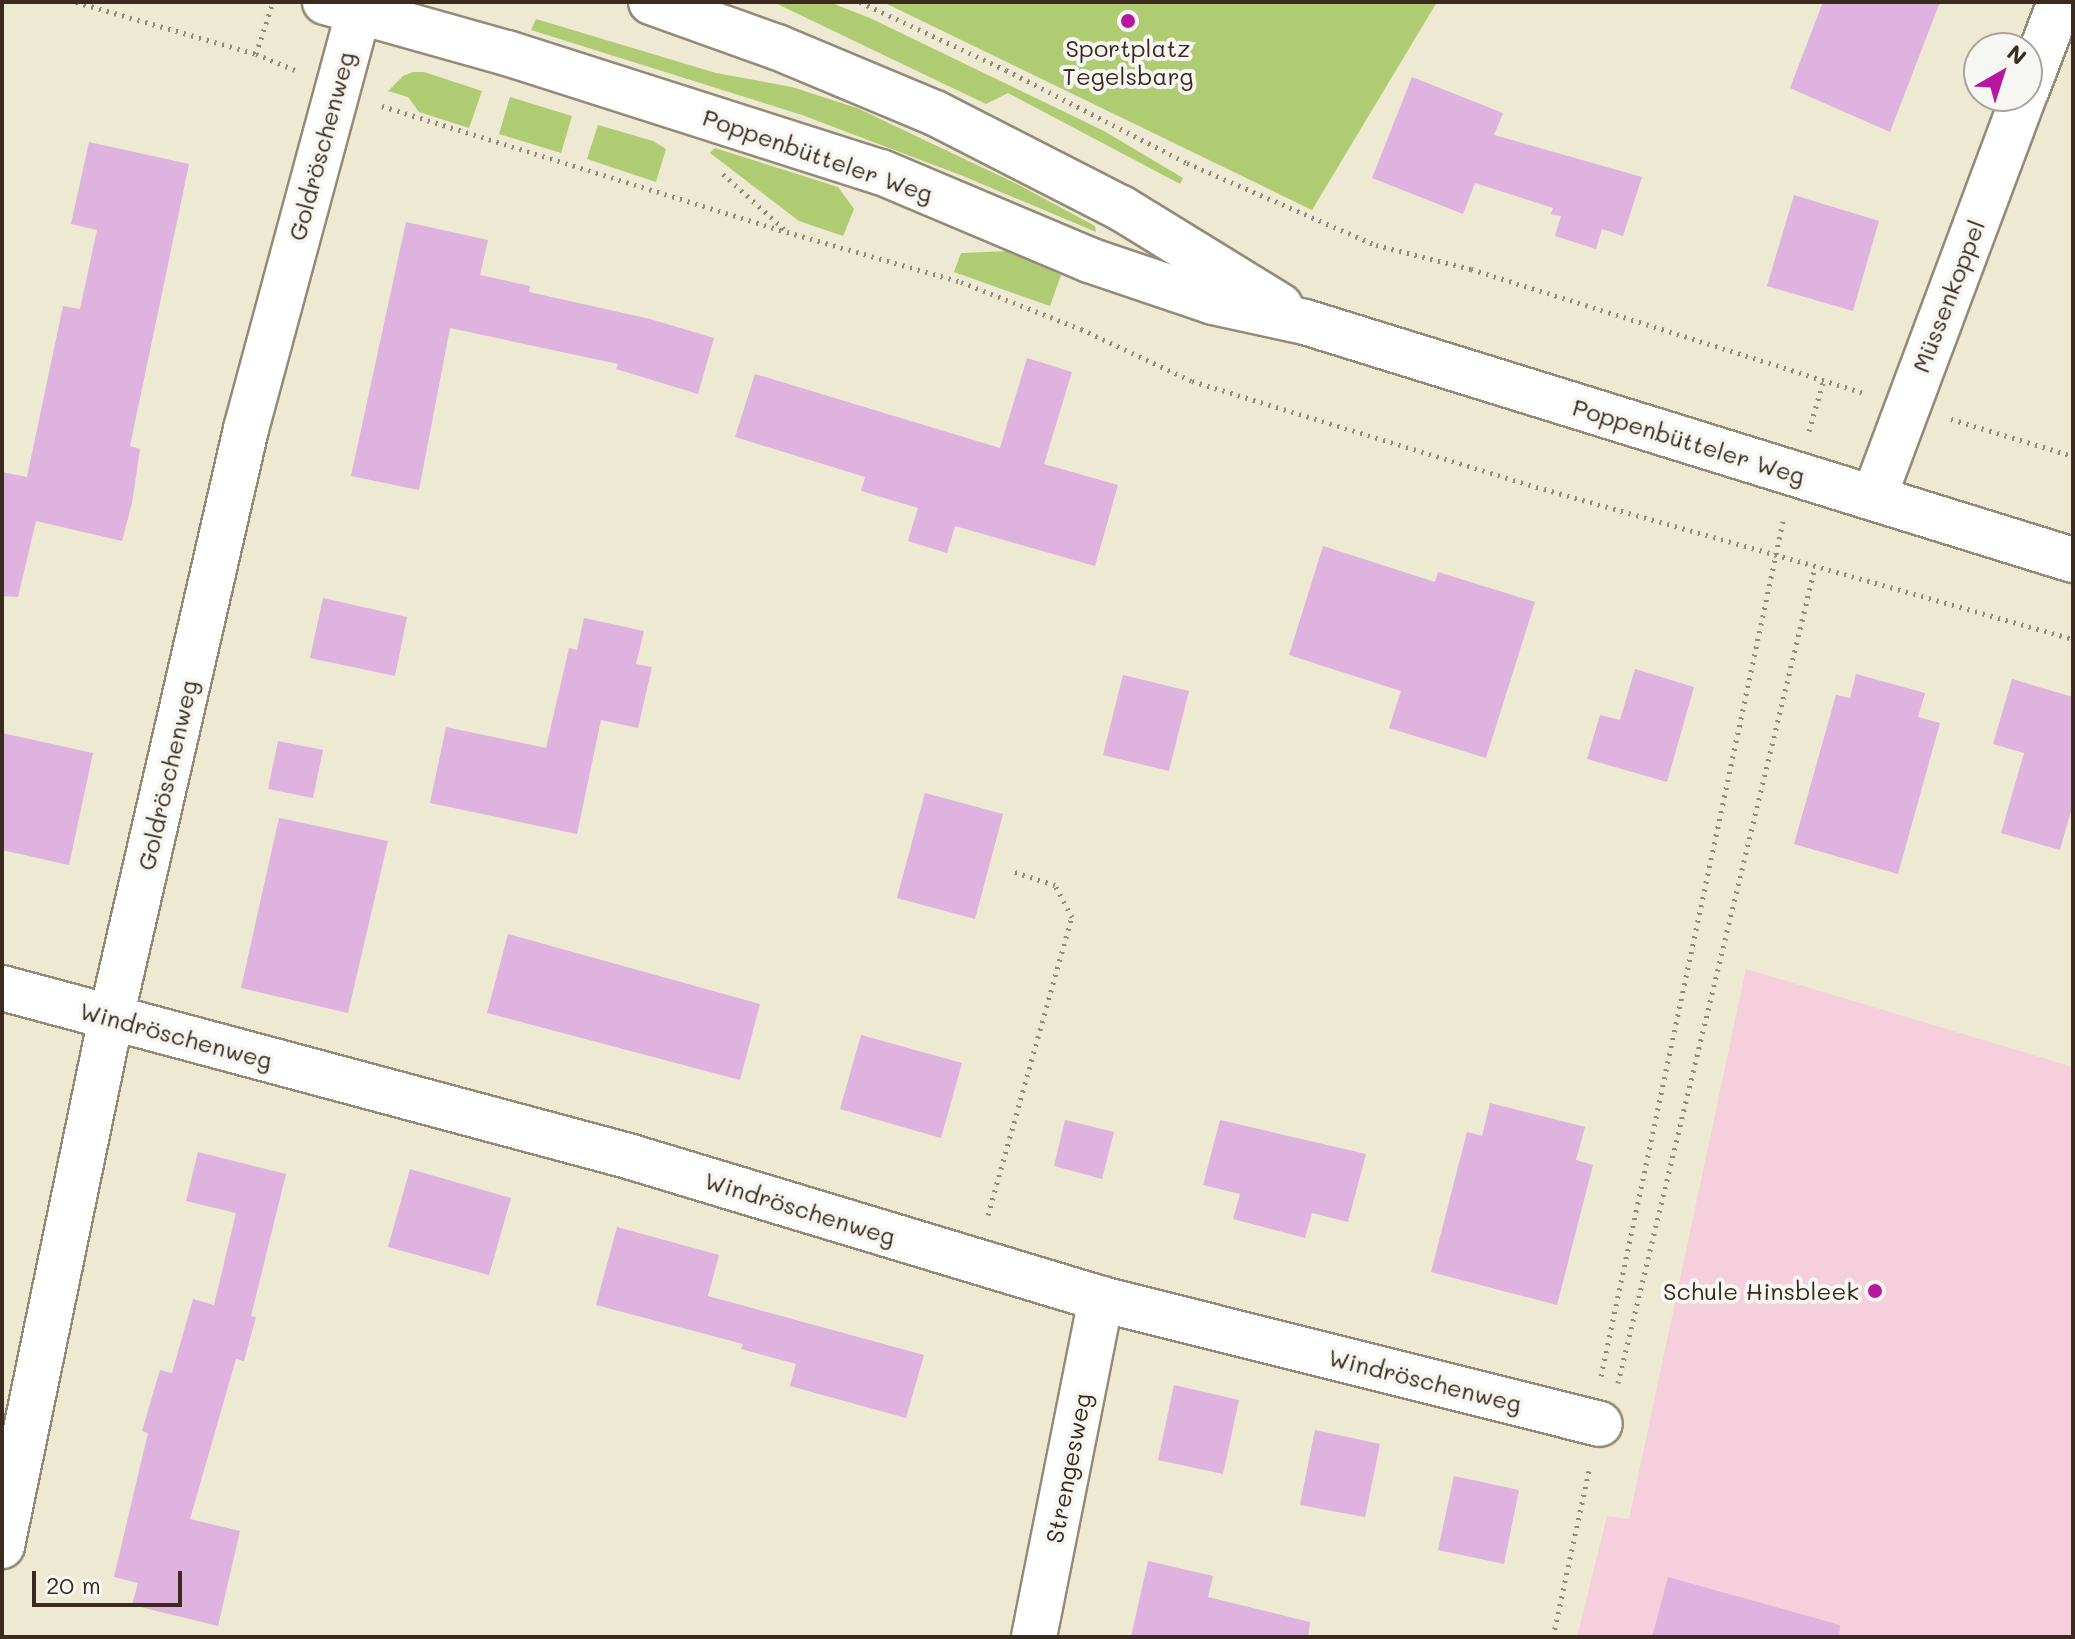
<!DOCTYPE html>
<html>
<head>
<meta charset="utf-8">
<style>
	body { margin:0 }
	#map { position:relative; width:2075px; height:1639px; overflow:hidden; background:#ede9d2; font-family:Mali,sans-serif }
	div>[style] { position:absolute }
	.built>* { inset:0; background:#f5cfdc }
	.green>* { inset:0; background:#afcc72 }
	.building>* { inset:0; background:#deb3df }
	.path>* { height:5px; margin-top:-2.5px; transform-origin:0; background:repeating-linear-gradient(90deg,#948a78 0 2px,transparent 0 8px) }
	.roads { filter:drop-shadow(2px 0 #948a78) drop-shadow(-2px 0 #948a78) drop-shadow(0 2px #948a78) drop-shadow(0 -2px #948a78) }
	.street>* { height:44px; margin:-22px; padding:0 22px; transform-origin:22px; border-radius:22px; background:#fff }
	.primary>* { height:44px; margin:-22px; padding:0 22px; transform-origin:22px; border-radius:22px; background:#fff }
	.dots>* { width:22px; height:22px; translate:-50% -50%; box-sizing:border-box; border:4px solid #f6f6f2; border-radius:50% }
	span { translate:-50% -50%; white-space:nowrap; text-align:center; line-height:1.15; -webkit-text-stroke:8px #f6f6f2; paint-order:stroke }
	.poi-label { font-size:24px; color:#3b2a1e }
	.right { translate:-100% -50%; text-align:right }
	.street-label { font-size:24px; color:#3b2a1e }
	.frame { position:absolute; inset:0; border:4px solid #3b2a1e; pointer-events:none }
	.north { position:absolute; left:1963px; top:32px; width:80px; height:80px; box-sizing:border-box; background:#f6f6f2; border:2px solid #aba49d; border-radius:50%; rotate:39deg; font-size:22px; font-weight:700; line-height:32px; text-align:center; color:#3b2a1e }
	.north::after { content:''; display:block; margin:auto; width:28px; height:36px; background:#b5179e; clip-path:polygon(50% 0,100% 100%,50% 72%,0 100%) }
	.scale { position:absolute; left:32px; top:1571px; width:150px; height:36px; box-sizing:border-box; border:4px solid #3b2a1e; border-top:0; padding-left:10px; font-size:24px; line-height:28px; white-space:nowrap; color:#3b2a1e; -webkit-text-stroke:6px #f6f6f2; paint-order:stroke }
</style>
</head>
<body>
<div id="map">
	<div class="built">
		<div style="clip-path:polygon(1746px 969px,2073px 1067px,2073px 1637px,1577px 1637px,1607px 1516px,1629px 1519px)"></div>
	</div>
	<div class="green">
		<div style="clip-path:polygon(773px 2px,829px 2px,870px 18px,1104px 131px,1183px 178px,1180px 184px,1008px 93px,986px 104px)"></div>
		<div style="clip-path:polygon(883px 2px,1437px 2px,1312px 210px)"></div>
		<div style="clip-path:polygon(536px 19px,716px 73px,792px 87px,857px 108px,1017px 184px,1095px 226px,1096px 232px,963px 176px,802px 115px,531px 30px)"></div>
		<div style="clip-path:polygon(413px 72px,424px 72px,482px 91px,469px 128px,419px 112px,408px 97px,388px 91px,403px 76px)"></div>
		<div style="clip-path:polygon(510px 97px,572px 116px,561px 153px,499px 134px)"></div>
		<div style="clip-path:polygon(598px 125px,653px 141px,666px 149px,656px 182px,587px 159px)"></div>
		<div style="clip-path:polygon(715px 148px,838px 187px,854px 209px,843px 236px,799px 221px,710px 153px)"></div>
		<div style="clip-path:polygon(1010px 251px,1061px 275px,1050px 306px,954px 272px,961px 253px)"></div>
	</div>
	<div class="building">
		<div style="clip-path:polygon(1823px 2px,1940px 2px,1890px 132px,1790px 88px)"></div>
		<div style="clip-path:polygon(1412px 77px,1503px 113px,1494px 135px,1642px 177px,1623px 236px,1602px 229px,1596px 249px,1555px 236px,1561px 216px,1551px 214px,1553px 208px,1475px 183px,1463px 214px,1372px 178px)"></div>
		<div style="clip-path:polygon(89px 142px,189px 164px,130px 446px,140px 449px,132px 503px,122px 541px,36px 521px,18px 597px,2px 596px,2px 472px,27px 477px,63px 306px,80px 309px,97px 230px,71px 224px)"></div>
		<div style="clip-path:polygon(1794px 195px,1879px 221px,1853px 311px,1767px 286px)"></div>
		<div style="clip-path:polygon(406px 222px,488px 240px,480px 275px,530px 286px,529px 292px,650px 319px,714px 338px,698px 394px,616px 369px,618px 364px,450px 328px,419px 490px,351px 476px)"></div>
		<div style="clip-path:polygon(1027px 358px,1072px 372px,1044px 464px,1118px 485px,1095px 566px,955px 526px,947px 553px,908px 541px,918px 508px,861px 491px,865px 477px,735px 437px,755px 374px,1000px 448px)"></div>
		<div style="clip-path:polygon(1323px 546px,1435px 582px,1438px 572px,1535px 602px,1486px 758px,1389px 728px,1401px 691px,1289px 655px)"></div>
		<div style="clip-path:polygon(323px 598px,407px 617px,395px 676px,310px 658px)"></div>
		<div style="clip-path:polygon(584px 618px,644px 631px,636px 664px,652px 667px,638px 728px,601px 720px,577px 834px,430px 803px,446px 727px,546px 748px,569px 648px,577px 650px)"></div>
		<div style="clip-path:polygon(1635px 669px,1694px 687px,1667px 782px,1587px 759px,1600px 715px,1620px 720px)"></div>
		<div style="clip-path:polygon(1856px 674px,1925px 693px,1918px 717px,1940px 723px,1898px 874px,1794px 844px,1836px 695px,1850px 698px)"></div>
		<div style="clip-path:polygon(1123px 675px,1189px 691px,1169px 771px,1103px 755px)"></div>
		<div style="clip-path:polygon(2012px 679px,2073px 697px,2073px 804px,2060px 850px,2001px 833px,2024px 753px,1993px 744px)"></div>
		<div style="clip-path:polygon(2px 733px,93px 753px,69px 865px,2px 850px)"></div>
		<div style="clip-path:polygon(278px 741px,323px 750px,313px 798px,268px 789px)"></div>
		<div style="clip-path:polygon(925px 793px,1003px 814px,975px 919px,897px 898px)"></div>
		<div style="clip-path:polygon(279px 818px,388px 841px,348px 1013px,241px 988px)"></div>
		<div style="clip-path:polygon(508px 934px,760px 1004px,740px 1080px,487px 1013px)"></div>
		<div style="clip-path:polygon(861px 1035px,962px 1063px,941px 1138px,840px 1109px)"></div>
		<div style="clip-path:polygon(1490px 1103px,1585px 1127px,1576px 1160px,1593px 1165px,1557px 1305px,1431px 1272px,1467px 1132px,1482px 1136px)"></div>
		<div style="clip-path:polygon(1065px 1120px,1114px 1132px,1102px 1179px,1054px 1166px)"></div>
		<div style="clip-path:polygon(1220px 1120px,1366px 1154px,1348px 1222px,1312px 1213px,1305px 1238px,1233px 1219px,1240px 1194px,1203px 1185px)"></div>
		<div style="clip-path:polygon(198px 1152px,286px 1174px,251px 1316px,256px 1317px,244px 1361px,236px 1359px,190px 1519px,240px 1531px,218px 1626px,132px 1605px,138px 1583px,114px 1577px,148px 1433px,142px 1431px,160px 1370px,172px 1373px,193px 1299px,214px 1305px,236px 1213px,186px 1201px)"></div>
		<div style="clip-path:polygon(410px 1169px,511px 1198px,489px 1275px,388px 1247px)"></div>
		<div style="clip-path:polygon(617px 1227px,719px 1255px,708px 1296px,924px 1355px,906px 1418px,790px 1386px,796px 1364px,741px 1349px,743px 1344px,596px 1305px)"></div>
		<div style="clip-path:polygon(1174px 1385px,1239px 1400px,1223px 1474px,1158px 1460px)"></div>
		<div style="clip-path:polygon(1315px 1430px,1380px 1444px,1365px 1517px,1300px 1505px)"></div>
		<div style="clip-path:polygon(1454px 1476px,1519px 1490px,1504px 1564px,1438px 1550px)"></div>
		<div style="clip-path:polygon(1148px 1561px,1213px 1576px,1208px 1597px,1310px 1622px,1308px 1637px,1131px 1637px)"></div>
		<div style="clip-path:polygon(1668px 1577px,1840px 1625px,1839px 1637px,1652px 1637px)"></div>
	</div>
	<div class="path">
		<div style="left:76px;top:2px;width:187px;rotate:16.1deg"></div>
		<div style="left:256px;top:54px;width:42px;rotate:22.3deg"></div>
		<div style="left:860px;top:2px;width:161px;rotate:25deg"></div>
		<div style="left:1006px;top:70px;width:203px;rotate:27.2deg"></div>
		<div style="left:1187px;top:163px;width:206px;rotate:23.5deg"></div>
		<div style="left:1376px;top:245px;width:98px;rotate:14.2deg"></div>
		<div style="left:1471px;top:269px;width:410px;rotate:17.5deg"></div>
		<div style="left:256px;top:54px;width:55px;rotate:-71.9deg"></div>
		<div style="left:382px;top:106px;width:424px;rotate:17.3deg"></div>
		<div style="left:787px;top:232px;width:181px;rotate:16deg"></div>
		<div style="left:961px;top:282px;width:129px;rotate:21.4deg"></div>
		<div style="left:1081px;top:329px;width:123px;rotate:25.1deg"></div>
		<div style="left:1192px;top:381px;width:368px;rotate:17.1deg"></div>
		<div style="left:1544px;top:489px;width:550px;rotate:15.83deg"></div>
		<div style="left:723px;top:174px;width:82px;rotate:42deg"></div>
		<div style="left:1951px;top:419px;width:127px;rotate:16.9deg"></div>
		<div style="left:1809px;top:431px;width:54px;rotate:-73.9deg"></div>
		<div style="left:988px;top:1215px;width:310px;rotate:-74.3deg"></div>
		<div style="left:1072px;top:917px;width:36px;rotate:-118deg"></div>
		<div style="left:1055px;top:885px;width:45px;rotate:-162deg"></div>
		<div style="left:1601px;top:1376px;width:874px;rotate:-77.98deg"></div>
		<div style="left:1618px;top:1383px;width:839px;rotate:-76.43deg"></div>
		<div style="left:1553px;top:1637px;width:170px;rotate:-77.8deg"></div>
	</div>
	<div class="roads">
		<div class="street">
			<div style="left:2027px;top:89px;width:93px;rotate:-69.2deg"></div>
			<div style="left:1874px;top:497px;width:428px;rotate:-69.5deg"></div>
			<div style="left:2px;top:988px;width:648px;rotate:15.02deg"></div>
			<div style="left:628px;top:1156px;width:494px;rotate:16.8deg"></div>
			<div style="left:1101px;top:1299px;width:514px;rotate:14.06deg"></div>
			<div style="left:2px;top:1546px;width:539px;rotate:-78.34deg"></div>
			<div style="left:111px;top:1018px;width:604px;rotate:-77.09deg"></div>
			<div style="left:246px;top:429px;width:433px;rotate:-74.9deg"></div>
			<div style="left:1034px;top:1637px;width:345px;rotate:-78.8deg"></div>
		</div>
		<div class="primary">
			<div style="left:325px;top:2px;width:189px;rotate:15.7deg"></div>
			<div style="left:507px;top:53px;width:392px;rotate:17.7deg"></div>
			<div style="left:881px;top:172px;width:226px;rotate:22.9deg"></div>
			<div style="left:1089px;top:260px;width:131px;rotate:18.7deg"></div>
			<div style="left:1213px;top:302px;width:94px;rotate:12.3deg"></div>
			<div style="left:1305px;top:322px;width:804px;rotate:17.22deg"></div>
			<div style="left:651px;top:2px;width:134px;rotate:19.7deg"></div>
			<div style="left:777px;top:47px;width:171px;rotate:22.7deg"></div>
			<div style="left:935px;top:113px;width:209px;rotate:27.1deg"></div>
			<div style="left:1121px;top:208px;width:187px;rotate:31.6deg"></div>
		</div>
	</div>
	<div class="dots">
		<div style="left:1128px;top:21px;background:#b5179e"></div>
		<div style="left:1875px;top:1291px;background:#b5179e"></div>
	</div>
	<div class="poi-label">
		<span style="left:1128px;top:62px">Sportplatz<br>Tegelsbarg</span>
		<span class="right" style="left:1859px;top:1291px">Schule Hinsbleek</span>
	</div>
	<div class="street-label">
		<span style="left:321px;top:146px;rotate:-75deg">Goldröschenweg</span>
		<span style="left:818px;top:155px;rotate:19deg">Poppenbütteler Weg</span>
		<span style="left:1948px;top:296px;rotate:-69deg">Müssenkoppel</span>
		<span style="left:1689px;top:441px;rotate:17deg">Poppenbütteler Weg</span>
		<span style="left:167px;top:775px;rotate:-77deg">Goldröschenweg</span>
		<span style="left:176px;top:1035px;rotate:15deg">Windröschenweg</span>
		<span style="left:800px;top:1208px;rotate:17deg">Windröschenweg</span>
		<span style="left:1425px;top:1380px;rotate:14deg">Windröschenweg</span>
		<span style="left:1068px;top:1468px;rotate:-79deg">Strengesweg</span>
	</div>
	<div class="frame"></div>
	<div class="north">N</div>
	<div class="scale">20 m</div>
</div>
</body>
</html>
